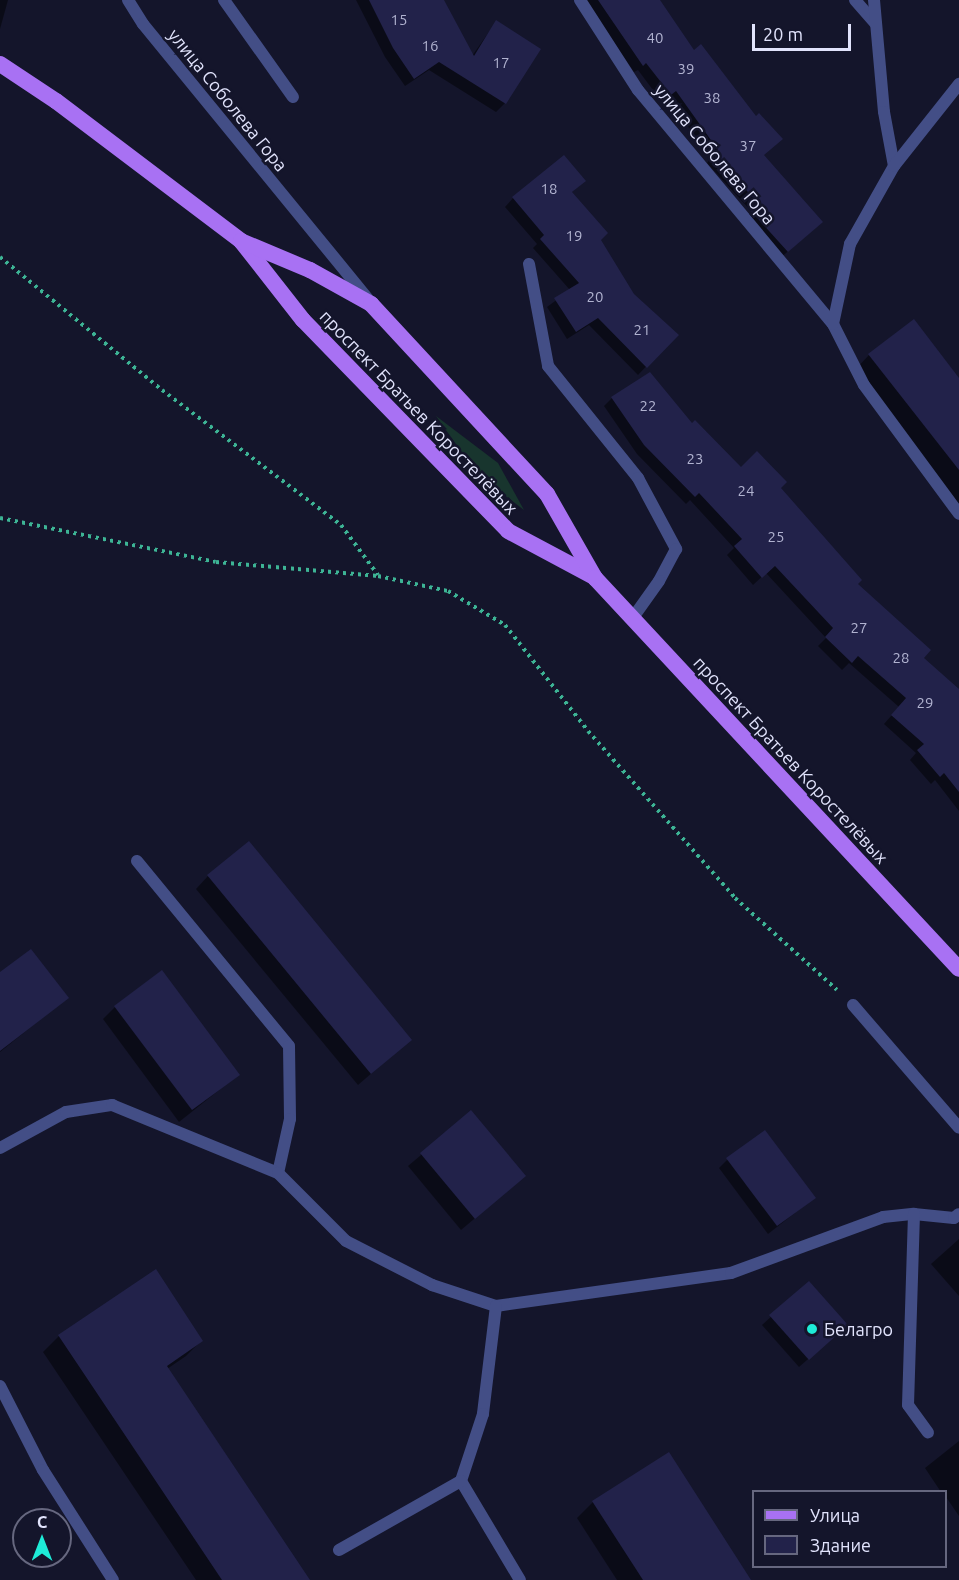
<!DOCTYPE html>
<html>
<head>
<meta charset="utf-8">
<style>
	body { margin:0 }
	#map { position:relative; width:959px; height:1580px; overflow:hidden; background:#14152b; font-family:Ubuntu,sans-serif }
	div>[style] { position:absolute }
	.green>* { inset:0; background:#18352e }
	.shadow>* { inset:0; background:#0007 }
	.building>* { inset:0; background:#22224a }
	.path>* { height:4px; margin-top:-2px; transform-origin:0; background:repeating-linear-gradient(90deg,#3db495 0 3px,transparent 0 7.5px) }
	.service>* { height:12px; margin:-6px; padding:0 6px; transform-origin:6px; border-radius:6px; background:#434e86 }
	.minor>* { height:12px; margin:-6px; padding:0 6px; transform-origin:6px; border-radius:6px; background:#434e86 }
	.tertiary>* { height:12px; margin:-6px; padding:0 6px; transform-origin:6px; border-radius:6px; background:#434e86 }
	.primary>* { height:16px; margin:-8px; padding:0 8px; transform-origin:8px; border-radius:8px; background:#a871f3 }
	.dots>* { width:16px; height:16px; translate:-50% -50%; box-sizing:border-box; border:3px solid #14152b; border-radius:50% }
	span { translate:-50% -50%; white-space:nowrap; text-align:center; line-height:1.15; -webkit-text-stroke:5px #14152b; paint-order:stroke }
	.number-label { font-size:15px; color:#b1b3d0 }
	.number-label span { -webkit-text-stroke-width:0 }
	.street-label { font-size:18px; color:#e1e3fc }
	.poi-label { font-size:18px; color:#e1e3fc }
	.left { translate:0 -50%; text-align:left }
	.legend { position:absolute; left:752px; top:1490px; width:195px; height:78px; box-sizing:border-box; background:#14152b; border:2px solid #66677f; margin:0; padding:8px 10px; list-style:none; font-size:18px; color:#e1e3fc }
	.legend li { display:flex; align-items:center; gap:12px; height:30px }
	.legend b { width:30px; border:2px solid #66677f }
	.north { position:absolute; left:12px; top:1508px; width:60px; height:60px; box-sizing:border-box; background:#14152b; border:2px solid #66677f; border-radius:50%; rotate:0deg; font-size:16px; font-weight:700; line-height:24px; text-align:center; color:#e1e3fc }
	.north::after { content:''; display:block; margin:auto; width:21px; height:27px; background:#1eebd7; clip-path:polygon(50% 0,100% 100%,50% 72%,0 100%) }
	.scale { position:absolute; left:752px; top:24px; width:99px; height:27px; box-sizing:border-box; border:3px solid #e1e3fc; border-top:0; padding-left:8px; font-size:18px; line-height:21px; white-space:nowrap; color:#e1e3fc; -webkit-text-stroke:4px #14152b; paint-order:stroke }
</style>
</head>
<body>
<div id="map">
	<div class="green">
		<div style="clip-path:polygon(436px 416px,498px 463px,524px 510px,478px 475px)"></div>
	</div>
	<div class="shadow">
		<div style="clip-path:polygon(0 0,8px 0,0 29px)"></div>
		<div style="clip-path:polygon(356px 0,442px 0,472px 56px,496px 22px,539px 50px,505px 103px,496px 112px,429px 70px,405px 86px,385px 57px)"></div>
		<div style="clip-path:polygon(585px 0,653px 0,813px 230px,779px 259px,744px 220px,752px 212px,707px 163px,711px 158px,667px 98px,662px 102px,638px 70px,634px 72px)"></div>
		<div style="clip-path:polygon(584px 181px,571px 193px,633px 295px,676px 335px,638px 375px,589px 325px,567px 339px,547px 307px,570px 290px,533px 248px,537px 244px,505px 207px,513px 198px)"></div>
		<div style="clip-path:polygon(869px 355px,959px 380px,959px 506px,854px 371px)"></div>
		<div style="clip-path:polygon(612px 398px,692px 425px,740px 469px,779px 488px,856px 584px,922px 658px,959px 707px,959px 811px,935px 780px,931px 784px,910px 760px,916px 753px,884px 724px,899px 707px,849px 663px,842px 670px,818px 646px,826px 638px,766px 573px,753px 585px,727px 555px,734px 548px,690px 500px,686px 504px,637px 454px,604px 406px)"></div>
		<div style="clip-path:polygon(208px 876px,410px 1040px,358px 1085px,196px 889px)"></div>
		<div style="clip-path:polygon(0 974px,67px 998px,0 1052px)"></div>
		<div style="clip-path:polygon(115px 1007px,238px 1075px,179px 1122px,103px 1019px)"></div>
		<div style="clip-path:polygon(471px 1113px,511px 1188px,461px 1230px,408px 1166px)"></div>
		<div style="clip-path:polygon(727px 1160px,814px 1198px,768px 1234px,719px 1168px)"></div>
		<div style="clip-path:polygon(959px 1239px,959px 1296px,931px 1264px)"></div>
		<div style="clip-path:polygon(808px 1283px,838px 1333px,799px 1367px,762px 1325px)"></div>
		<div style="clip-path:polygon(59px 1336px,202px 1340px,186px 1356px,167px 1369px,309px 1580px,196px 1580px,43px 1352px)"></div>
		<div style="clip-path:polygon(959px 1441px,959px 1516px,946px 1497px,946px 1492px,941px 1492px,925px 1468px)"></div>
		<div style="clip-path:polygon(593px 1502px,749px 1580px,617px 1580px,577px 1518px)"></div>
	</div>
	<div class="building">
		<div style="clip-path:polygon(369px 0,444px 0,474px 56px,496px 20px,541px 49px,506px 104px,439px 62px,414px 79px,393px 48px)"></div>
		<div style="clip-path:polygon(598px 0,660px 0,694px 50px,701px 44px,756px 116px,759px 113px,783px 139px,764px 155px,823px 222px,788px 252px,751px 211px,759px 204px,713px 154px,718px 150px,676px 91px,671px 95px,646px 63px,643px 66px)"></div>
		<div style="clip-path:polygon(564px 155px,586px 181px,572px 192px,608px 233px,601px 240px,634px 294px,679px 335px,647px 368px,598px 318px,576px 332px,554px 298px,579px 283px,540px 239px,544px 235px,512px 197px)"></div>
		<div style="clip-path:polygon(914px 319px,959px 378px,959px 470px,868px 354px)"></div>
		<div style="clip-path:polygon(650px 372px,692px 423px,695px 420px,741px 467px,757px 451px,787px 482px,781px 488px,862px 580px,858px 584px,931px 650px,924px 658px,959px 689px,959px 792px,944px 773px,940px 777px,917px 750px,924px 744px,891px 715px,906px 698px,858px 656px,852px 663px,825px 637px,833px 628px,775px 566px,762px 578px,734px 546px,742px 539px,699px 493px,695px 497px,644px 445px,611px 397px)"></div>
		<div style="clip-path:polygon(249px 841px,412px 1040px,371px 1074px,207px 875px)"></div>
		<div style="clip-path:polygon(31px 949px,69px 998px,0 1051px,0 972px)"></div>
		<div style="clip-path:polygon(162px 970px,240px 1075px,192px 1110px,114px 1006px)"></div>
		<div style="clip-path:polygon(471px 1110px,526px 1176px,475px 1219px,420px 1153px)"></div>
		<div style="clip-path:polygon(765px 1130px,816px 1198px,777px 1226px,726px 1158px)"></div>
		<div style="clip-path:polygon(156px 1269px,203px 1341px,167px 1366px,310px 1580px,222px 1580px,58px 1335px)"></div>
		<div style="clip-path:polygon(809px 1281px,848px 1325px,809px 1360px,769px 1315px)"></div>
		<div style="clip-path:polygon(669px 1452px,751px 1580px,643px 1580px,592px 1501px)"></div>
	</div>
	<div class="path">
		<div style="left:0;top:257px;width:210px;rotate:39.4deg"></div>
		<div style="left:162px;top:390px;width:224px;rotate:37deg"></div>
		<div style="left:341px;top:525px;width:62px;rotate:53.5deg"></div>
		<div style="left:0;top:518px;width:220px;rotate:11.5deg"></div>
		<div style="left:216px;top:562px;width:163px;rotate:4.9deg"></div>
		<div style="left:378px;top:576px;width:72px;rotate:12.1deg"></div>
		<div style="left:448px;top:591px;width:66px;rotate:30.8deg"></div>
		<div style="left:505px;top:625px;width:135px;rotate:51.9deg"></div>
		<div style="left:588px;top:731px;width:222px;rotate:48.6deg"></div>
		<div style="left:735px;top:898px;width:137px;rotate:42deg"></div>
	</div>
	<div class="service">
		<div style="left:224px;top:0;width:119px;rotate:54.6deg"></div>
		<div style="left:529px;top:264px;width:104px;rotate:79.4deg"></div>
		<div style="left:548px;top:366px;width:144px;rotate:51.2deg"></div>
		<div style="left:638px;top:478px;width:81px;rotate:61.8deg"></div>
		<div style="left:676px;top:549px;width:36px;rotate:118deg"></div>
		<div style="left:659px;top:581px;width:47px;rotate:125.4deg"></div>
		<div style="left:137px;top:861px;width:239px;rotate:50.6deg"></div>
		<div style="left:289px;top:1046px;width:73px;rotate:89.2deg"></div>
		<div style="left:290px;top:1119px;width:55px;rotate:102.5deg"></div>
		<div style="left:853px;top:1005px;width:162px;rotate:49.2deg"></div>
		<div style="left:0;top:1148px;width:75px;rotate:-28.6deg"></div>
		<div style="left:66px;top:1112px;width:47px;rotate:-8.7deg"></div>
		<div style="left:112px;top:1105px;width:179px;rotate:22.3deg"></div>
		<div style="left:278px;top:1173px;width:96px;rotate:45deg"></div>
		<div style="left:346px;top:1241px;width:97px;rotate:27.1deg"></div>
		<div style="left:432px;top:1285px;width:67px;rotate:18.2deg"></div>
		<div style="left:496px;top:1306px;width:237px;rotate:-8deg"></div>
		<div style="left:731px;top:1273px;width:162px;rotate:-20.2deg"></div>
		<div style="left:883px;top:1217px;width:31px;rotate:-6deg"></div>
		<div style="left:914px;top:1214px;width:40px;rotate:5.7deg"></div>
		<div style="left:954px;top:1218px;width:6px;rotate:-39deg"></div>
		<div style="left:914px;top:1214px;width:191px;rotate:91.8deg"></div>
		<div style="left:908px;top:1405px;width:34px;rotate:54deg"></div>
		<div style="left:496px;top:1306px;width:109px;rotate:96.9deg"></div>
		<div style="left:483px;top:1414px;width:71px;rotate:108.2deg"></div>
		<div style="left:461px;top:1481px;width:115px;rotate:59.2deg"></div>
		<div style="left:0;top:1386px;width:94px;rotate:62.9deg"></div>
		<div style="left:43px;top:1470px;width:130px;rotate:57.5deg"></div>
		<div style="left:339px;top:1550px;width:140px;rotate:-29.5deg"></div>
	</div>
	<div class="minor">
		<div style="left:580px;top:0;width:107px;rotate:57.2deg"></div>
		<div style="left:638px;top:90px;width:305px;rotate:50.2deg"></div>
		<div style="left:833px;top:324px;width:68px;rotate:63.1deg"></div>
		<div style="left:864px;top:385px;width:160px;rotate:53.6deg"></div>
		<div style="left:855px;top:0;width:32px;rotate:49deg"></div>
		<div style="left:874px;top:0;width:112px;rotate:84.9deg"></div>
		<div style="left:884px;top:112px;width:55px;rotate:79.5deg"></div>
		<div style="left:833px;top:324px;width:82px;rotate:-78deg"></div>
		<div style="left:850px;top:244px;width:90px;rotate:-60.6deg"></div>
		<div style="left:894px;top:166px;width:105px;rotate:-51.6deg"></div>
	</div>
	<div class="tertiary">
		<div style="left:128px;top:0;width:28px;rotate:58deg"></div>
		<div style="left:143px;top:24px;width:354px;rotate:50.7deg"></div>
	</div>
	<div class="primary">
		<div style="left:0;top:64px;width:67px;rotate:33.5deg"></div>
		<div style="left:56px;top:101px;width:232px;rotate:37.1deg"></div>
		<div style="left:241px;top:241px;width:100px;rotate:51.9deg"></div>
		<div style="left:303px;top:320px;width:294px;rotate:45.8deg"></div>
		<div style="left:508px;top:531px;width:98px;rotate:28.1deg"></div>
		<div style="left:241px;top:241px;width:75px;rotate:22.8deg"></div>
		<div style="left:310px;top:270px;width:70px;rotate:29.1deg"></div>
		<div style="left:371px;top:304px;width:259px;rotate:47.2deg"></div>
		<div style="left:547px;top:494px;width:97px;rotate:60.3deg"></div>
		<div style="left:595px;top:578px;width:534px;rotate:47.05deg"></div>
	</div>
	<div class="dots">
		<div style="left:812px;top:1329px;background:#1eebd7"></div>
	</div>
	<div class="number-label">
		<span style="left:399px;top:20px">15</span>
		<span style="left:655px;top:38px">40</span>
		<span style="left:430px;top:46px">16</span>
		<span style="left:501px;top:63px">17</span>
		<span style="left:686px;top:69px">39</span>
		<span style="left:712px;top:98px">38</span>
		<span style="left:748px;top:146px">37</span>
		<span style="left:549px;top:189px">18</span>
		<span style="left:574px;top:236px">19</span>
		<span style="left:595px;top:297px">20</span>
		<span style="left:642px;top:330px">21</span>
		<span style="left:648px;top:406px">22</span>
		<span style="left:695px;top:459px">23</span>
		<span style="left:746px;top:491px">24</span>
		<span style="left:776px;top:537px">25</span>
		<span style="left:859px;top:628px">27</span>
		<span style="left:901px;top:658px">28</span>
		<span style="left:925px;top:703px">29</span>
	</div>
	<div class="street-label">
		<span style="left:228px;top:100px;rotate:51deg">улица Соболева Гора</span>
		<span style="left:715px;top:154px;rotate:50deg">улица Соболева Гора</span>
		<span style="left:419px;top:412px;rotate:46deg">проспект Братьев Коростелёвых</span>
		<span style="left:791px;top:760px;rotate:47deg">проспект Братьев Коростелёвых</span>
	</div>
	<div class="poi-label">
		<span class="left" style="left:824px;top:1329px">Белагро</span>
	</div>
	<ul class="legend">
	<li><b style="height:8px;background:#a871f3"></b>Улица</li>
	<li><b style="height:16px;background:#22224a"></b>Здание</li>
	</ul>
	<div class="north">С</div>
	<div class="scale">20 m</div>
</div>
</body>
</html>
